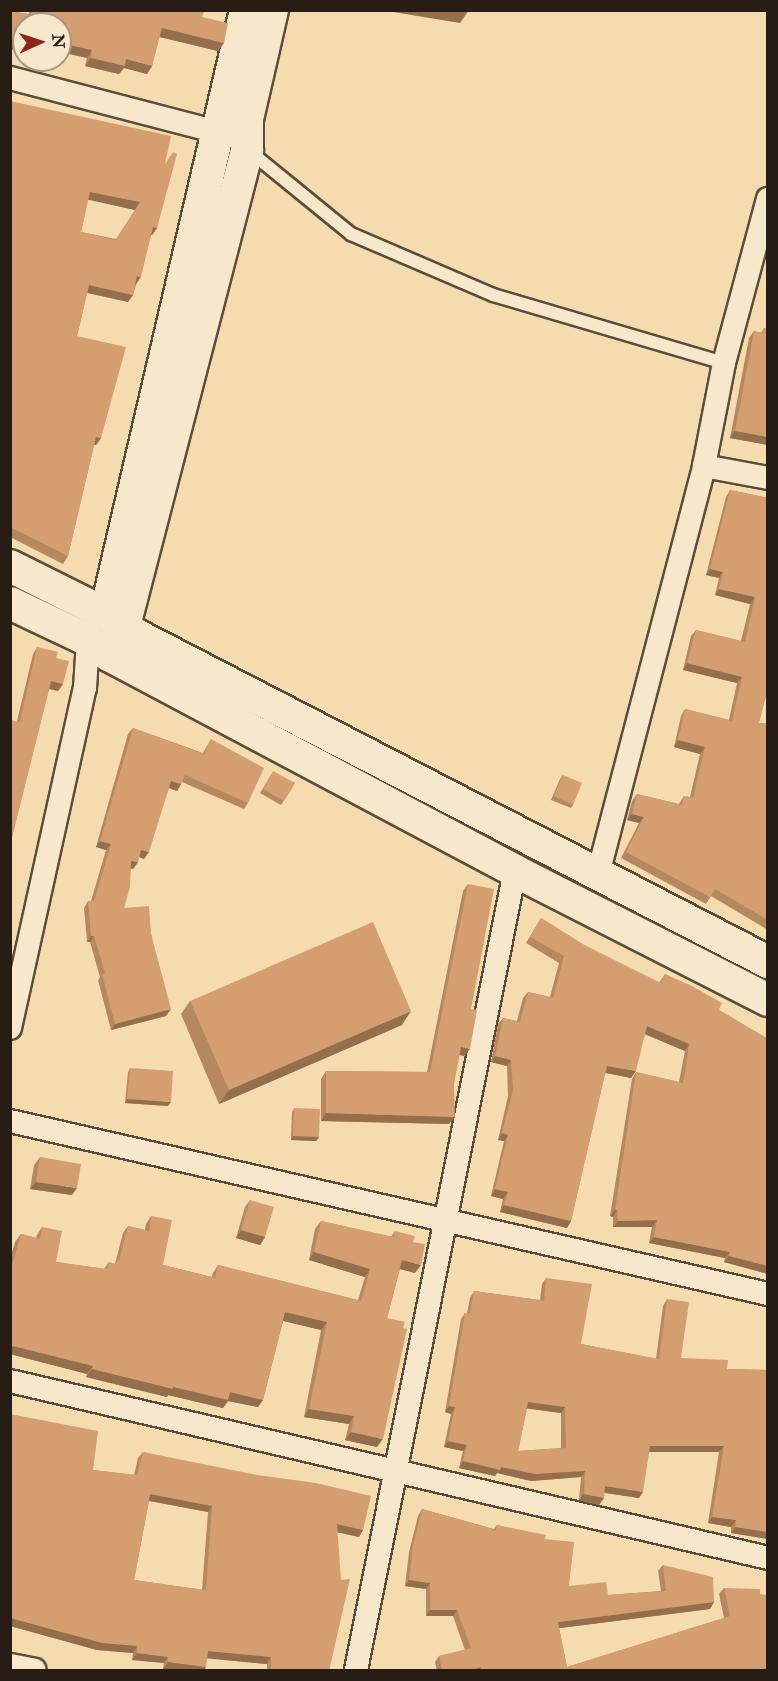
<!DOCTYPE html>
<html>
<head>
<meta charset="utf-8">
<style>
	body { margin:0 }
	#map { position:relative; width:778px; height:1681px; overflow:hidden; background:#f4dcaf; font-family:"IM FELL Double Pica",serif }
	div>[style] { position:absolute }
	.roads { filter:drop-shadow(2px 0 #5b4d3c) drop-shadow(-2px 0 #5b4d3c) drop-shadow(0 2px #5b4d3c) drop-shadow(0 -2px #5b4d3c) }
	.lane>* { height:12px; margin:-6px; padding:0 6px; transform-origin:6px; border-radius:6px; background:#f8e8cb }
	.street>* { height:22px; margin:-11px; padding:0 11px; transform-origin:11px; border-radius:11px; background:#f8e8cb }
	.secondary>* { height:32px; margin:-16px; padding:0 16px; transform-origin:16px; border-radius:16px; background:#f8e8cb }
	.wall>* { inset:0; background:#b68860 }
	.shaded-wall>* { inset:0; background:#946f4e }
	.building>* { inset:0; background:#d49e70 }
	span { translate:-50% -50%; white-space:nowrap; text-align:center; line-height:1.15; -webkit-text-stroke:4.5px #f8e8cb; paint-order:stroke }
	.frame { position:absolute; inset:0; border:12px solid #281d15; pointer-events:none }
	.north { position:absolute; left:12px; top:12px; width:60px; height:60px; box-sizing:border-box; background:#f8e8cb; border:2px solid #a59782; border-radius:50%; rotate:87deg; font-size:16px; font-weight:700; line-height:24px; text-align:center; color:#281d15 }
	.north::after { content:''; display:block; margin:auto; width:21px; height:27px; background:#8f2418; clip-path:polygon(50% 0,100% 100%,50% 72%,0 100%) }
</style>
</head>
<body>
<div id="map">
	<div class="roads">
		<div class="lane">
			<div style="left:249px;top:151px;width:132px;rotate:39.1deg"></div>
			<div style="left:351px;top:234px;width:155px;rotate:23.2deg"></div>
			<div style="left:493px;top:295px;width:241px;rotate:16.4deg"></div>
		</div>
		<div class="street">
			<div style="left:10px;top:78px;width:215px;rotate:14.6deg"></div>
			<div style="left:704px;top:466px;width:65px;rotate:10.6deg"></div>
			<div style="left:598px;top:874px;width:422px;rotate:-75.4deg"></div>
			<div style="left:704px;top:466px;width:105px;rotate:-79deg"></div>
			<div style="left:724px;top:363px;width:170px;rotate:-75deg"></div>
			<div style="left:10px;top:1028px;width:348px;rotate:-77.6deg"></div>
			<div style="left:85px;top:688px;width:48px;rotate:-86.4deg"></div>
			<div style="left:10px;top:1121px;width:777px;rotate:12.86deg"></div>
			<div style="left:10px;top:1381px;width:778px;rotate:13.14deg"></div>
			<div style="left:10px;top:1665px;width:25px;rotate:11deg"></div>
			<div style="left:356px;top:1670px;width:815px;rotate:-78.75deg"></div>
		</div>
		<div class="secondary">
			<div style="left:10px;top:566px;width:107px;rotate:26.6deg"></div>
			<div style="left:106px;top:614px;width:37px;rotate:35deg"></div>
			<div style="left:136px;top:635px;width:712px;rotate:27.36deg"></div>
			<div style="left:111px;top:591px;width:596px;rotate:-76.92deg"></div>
			<div style="left:10px;top:603px;width:86px;rotate:25.4deg"></div>
			<div style="left:88px;top:640px;width:26px;rotate:36deg"></div>
			<div style="left:109px;top:655px;width:460px;rotate:28deg"></div>
			<div style="left:515px;top:871px;width:284px;rotate:27deg"></div>
			<div style="left:115px;top:643px;width:19px;rotate:-62deg"></div>
			<div style="left:124px;top:626px;width:492px;rotate:-75.5deg"></div>
			<div style="left:247px;top:150px;width:31px;rotate:-90deg"></div>
			<div style="left:247px;top:119px;width:112px;rotate:-77.1deg"></div>
		</div>
	</div>
	<div class="wall">
		<div style="clip-path:polygon(29px 10px,204px 10px,202px 17px,224px 43px,218px 51px,159px 37px,152px 66px,147px 74px,124px 68px,119px 74px,85px 66px,87px 58px,24px 24px,24px 51px,10px 49px,10px 11px,29px 14px)"></div>
		<div style="clip-path:polygon(evenodd,10px 101px,165px 163px,157px 228px,152px 235px,151px 235px,133px 295px,128px 302px,87px 293px,77px 336px,101px 438px,96px 445px,94px 445px,68px 556px,63px 564px,10px 537px,10px 101px,88px 199px,135px 210px,116px 239px,81px 232px,88px 199px)"></div>
		<div style="clip-path:polygon(764px 328px,768px 329px,768px 445px,730px 438px,749px 338px,754px 331px,761px 333px)"></div>
		<div style="clip-path:polygon(730px 490px,768px 498px,759px 723px,768px 724px,768px 930px,711px 896px,706px 904px,621px 858px,639px 823px,627px 820px,632px 801px,637px 794px,679px 804px,684px 796px,690px 797px,700px 754px,674px 747px,681px 716px,685px 709px,729px 720px,737px 683px,683px 670px,691px 636px,696px 630px,741px 641px,750px 604px,715px 595px,719px 578px,706px 575px,726px 497px)"></div>
		<div style="clip-path:polygon(37px 647px,56px 658px,63px 684px,58px 691px,49px 689px,10px 845px,17px 721px,33px 654px)"></div>
		<div style="clip-path:polygon(133px 728px,203px 753px,211px 739px,248px 803px,244px 809px,182px 782px,177px 791px,169px 788px,144px 859px,139px 857px,138px 862px,133px 869px,131px 868px,124px 908px,151px 934px,166px 1016px,111px 1030px,98px 980px,100px 977px,90px 942px,87px 942px,84px 908px,88px 901px,91px 901px,106px 850px,96px 847px,128px 734px)"></div>
		<div style="clip-path:polygon(271px 775px,295px 783px,281px 805px,260px 793px)"></div>
		<div style="clip-path:polygon(563px 775px,573px 805px,571px 808px,551px 800px,560px 779px)"></div>
		<div style="clip-path:polygon(468px 884px,471px 1009px,464px 1056px,459px 1055px,454px 1083px,449px 1124px,321px 1121px,321px 1079px,326px 1071px,427px 1072px,463px 891px)"></div>
		<div style="clip-path:polygon(541px 918px,584px 945px,659px 983px,665px 974px,719px 1010px,768px 1039px,768px 1274px,724px 1262px,725px 1258px,649px 1243px,652px 1227px,613px 1227px,613px 1217px,610px 1216px,632px 1079px,636px 1072px,679px 1082px,685px 1051px,645px 1034px,631px 1078px,605px 1073px,571px 1221px,567px 1228px,500px 1212px,503px 1199px,491px 1196px,504px 1141px,498px 1140px,508px 1096px,507px 1066px,491px 1062px,498px 1024px,503px 1018px,517px 1021px,523px 998px,528px 992px,550px 997px,559px 963px,526px 943px)"></div>
		<div style="clip-path:polygon(190px 1001px,402px 1025px,219px 1104px,181px 1014px)"></div>
		<div style="clip-path:polygon(130px 1068px,168px 1106px,125px 1103px,128px 1072px)"></div>
		<div style="clip-path:polygon(294px 1108px,319px 1137px,316px 1141px,291px 1140px,292px 1112px)"></div>
		<div style="clip-path:polygon(40px 1157px,72px 1195px,30px 1189px,34px 1165px)"></div>
		<div style="clip-path:polygon(250px 1200px,265px 1237px,260px 1245px,236px 1238px,245px 1207px)"></div>
		<div style="clip-path:polygon(151px 1216px,163px 1265px,212px 1277px,213px 1273px,218px 1265px,358px 1300px,365px 1277px,309px 1260px,315px 1229px,321px 1221px,391px 1237px,395px 1231px,413px 1242px,415px 1273px,400px 1269px,387px 1318px,377px 1447px,345px 1440px,349px 1424px,304px 1417px,321px 1330px,283px 1321px,263px 1400px,258px 1407px,228px 1401px,223px 1408px,168px 1395px,167px 1397px,86px 1377px,87px 1374px,10px 1354px,10px 1259px,15px 1242px,21px 1234px,36px 1238px,37px 1235px,42px 1227px,56px 1262px,104px 1269px,109px 1262px,115px 1264px,123px 1233px,128px 1226px,145px 1230px,146px 1224px)"></div>
		<div style="clip-path:polygon(evenodd,546px 1278px,581px 1344px,656px 1359px,663px 1306px,667px 1299px,681px 1358px,727px 1369px,768px 1370px,768px 1539px,731px 1533px,731px 1527px,708px 1523px,719px 1452px,649px 1452px,639px 1498px,604px 1493px,604px 1498px,599px 1505px,579px 1500px,581px 1477px,531px 1481px,497px 1473px,495px 1476px,459px 1468px,463px 1451px,444px 1447px,451px 1414px,445px 1412px,461px 1319px,465px 1313px,467px 1313px,470px 1298px,474px 1291px,540px 1300px,542px 1284px,546px 1278px,527px 1408px,561px 1413px,561px 1448px,518px 1451px,527px 1408px)"></div>
		<div style="clip-path:polygon(evenodd,10px 1414px,93px 1470px,134px 1475px,138px 1458px,143px 1452px,363px 1530px,359px 1537px,337px 1532px,329px 1671px,267px 1671px,267px 1664px,207px 1658px,204px 1671px,176px 1671px,163px 1669px,164px 1663px,132px 1660px,133px 1653px,97px 1650px,10px 1626px,10px 1414px,149px 1501px,208px 1512px,202px 1590px,134px 1580px,149px 1501px)"></div>
		<div style="clip-path:polygon(422px 1509px,494px 1529px,497px 1525px,545px 1539px,569px 1586px,608px 1595px,661px 1591px,658px 1571px,663px 1565px,714px 1602px,710px 1609px,559px 1628px,567px 1667px,724px 1618px,719px 1594px,724px 1588px,760px 1594px,768px 1671px,437px 1671px,435px 1662px,439px 1656px,465px 1650px,453px 1616px,426px 1616px,426px 1589px,405px 1586px,409px 1552px,418px 1516px)"></div>
	</div>
	<div class="shaded-wall">
		<div style="clip-path:polygon(381px 10px,469px 10px,460px 23px)"></div>
		<div style="clip-path:polygon(162px 28px,224px 43px,218px 51px,156px 36px)"></div>
		<div style="clip-path:polygon(10px 40px,24px 42px,24px 51px,10px 49px)"></div>
		<div style="clip-path:polygon(60px 43px,92px 50px,87px 58px,60px 52px)"></div>
		<div style="clip-path:polygon(91px 58px,126px 59px,152px 66px,147px 74px,124px 68px,119px 74px,85px 66px)"></div>
		<div style="clip-path:polygon(90px 192px,140px 202px,135px 210px,85px 199px)"></div>
		<div style="clip-path:polygon(153px 227px,157px 228px,152px 235px,148px 234px)"></div>
		<div style="clip-path:polygon(137px 276px,141px 277px,136px 284px,132px 283px)"></div>
		<div style="clip-path:polygon(89px 285px,133px 295px,128px 302px,84px 292px)"></div>
		<div style="clip-path:polygon(735px 431px,768px 437px,768px 445px,730px 438px)"></div>
		<div style="clip-path:polygon(96px 437px,101px 438px,96px 445px,91px 444px)"></div>
		<div style="clip-path:polygon(710px 569px,723px 572px,719px 578px,706px 575px)"></div>
		<div style="clip-path:polygon(719px 589px,755px 597px,750px 604px,715px 595px)"></div>
		<div style="clip-path:polygon(687px 663px,742px 677px,737px 683px,683px 670px)"></div>
		<div style="clip-path:polygon(51px 681px,63px 684px,58px 691px,46px 688px)"></div>
		<div style="clip-path:polygon(678px 740px,705px 747px,700px 754px,674px 747px)"></div>
		<div style="clip-path:polygon(171px 781px,181px 784px,177px 791px,167px 787px)"></div>
		<div style="clip-path:polygon(632px 814px,644px 817px,639px 823px,627px 820px)"></div>
		<div style="clip-path:polygon(100px 841px,111px 844px,106px 850px,96px 847px)"></div>
		<div style="clip-path:polygon(141px 850px,149px 852px,144px 859px,137px 856px)"></div>
		<div style="clip-path:polygon(131px 861px,138px 862px,133px 869px,126px 867px)"></div>
		<div style="clip-path:polygon(91px 936px,94px 936px,90px 942px,87px 942px)"></div>
		<div style="clip-path:polygon(171px 1009px,166px 1016px,111px 1030px,115px 1024px)"></div>
		<div style="clip-path:polygon(411px 1011px,402px 1025px,219px 1104px,229px 1090px)"></div>
		<div style="clip-path:polygon(647px 1026px,689px 1044px,685px 1051px,642px 1033px)"></div>
		<div style="clip-path:polygon(461px 1047px,470px 1049px,464px 1056px,455px 1054px)"></div>
		<div style="clip-path:polygon(495px 1056px,511px 1060px,507px 1066px,491px 1062px)"></div>
		<div style="clip-path:polygon(607px 1066px,636px 1071px,631px 1078px,602px 1072px)"></div>
		<div style="clip-path:polygon(127px 1099px,171px 1102px,168px 1106px,125px 1103px)"></div>
		<div style="clip-path:polygon(326px 1113px,455px 1117px,449px 1124px,321px 1121px)"></div>
		<div style="clip-path:polygon(502px 1133px,508px 1135px,504px 1141px,498px 1140px)"></div>
		<div style="clip-path:polygon(293px 1136px,319px 1137px,316px 1141px,291px 1140px)"></div>
		<div style="clip-path:polygon(36px 1182px,77px 1188px,72px 1195px,30px 1189px)"></div>
		<div style="clip-path:polygon(495px 1189px,508px 1192px,503px 1199px,491px 1196px)"></div>
		<div style="clip-path:polygon(504px 1205px,571px 1221px,567px 1228px,500px 1212px)"></div>
		<div style="clip-path:polygon(615px 1210px,617px 1210px,613px 1217px,610px 1216px)"></div>
		<div style="clip-path:polygon(657px 1220px,652px 1227px,613px 1227px,618px 1221px)"></div>
		<div style="clip-path:polygon(241px 1230px,265px 1237px,260px 1245px,236px 1238px)"></div>
		<div style="clip-path:polygon(654px 1237px,730px 1252px,725px 1258px,649px 1243px)"></div>
		<div style="clip-path:polygon(314px 1252px,370px 1269px,365px 1277px,309px 1260px)"></div>
		<div style="clip-path:polygon(729px 1256px,768px 1266px,768px 1274px,724px 1262px)"></div>
		<div style="clip-path:polygon(402px 1260px,421px 1265px,415px 1273px,396px 1268px)"></div>
		<div style="clip-path:polygon(285px 1312px,327px 1322px,321px 1330px,280px 1320px)"></div>
		<div style="clip-path:polygon(13px 1346px,93px 1366px,87px 1374px,10px 1354px,10px 1349px)"></div>
		<div style="clip-path:polygon(92px 1369px,173px 1387px,230px 1392px,263px 1400px,258px 1407px,228px 1401px,223px 1408px,168px 1395px,167px 1397px,86px 1377px)"></div>
		<div style="clip-path:polygon(528px 1402px,565px 1407px,561px 1413px,523px 1408px)"></div>
		<div style="clip-path:polygon(449px 1406px,455px 1407px,451px 1414px,445px 1412px)"></div>
		<div style="clip-path:polygon(309px 1409px,354px 1416px,349px 1424px,304px 1417px)"></div>
		<div style="clip-path:polygon(351px 1432px,383px 1439px,377px 1447px,345px 1440px)"></div>
		<div style="clip-path:polygon(448px 1441px,467px 1445px,463px 1451px,444px 1447px)"></div>
		<div style="clip-path:polygon(650px 1446px,724px 1446px,719px 1452px,646px 1452px)"></div>
		<div style="clip-path:polygon(463px 1461px,501px 1467px,585px 1471px,581px 1477px,531px 1481px,497px 1473px,495px 1476px,459px 1468px)"></div>
		<div style="clip-path:polygon(605px 1486px,643px 1492px,639px 1498px,601px 1492px)"></div>
		<div style="clip-path:polygon(150px 1494px,212px 1506px,208px 1512px,145px 1500px)"></div>
		<div style="clip-path:polygon(584px 1494px,604px 1498px,599px 1505px,579px 1500px)"></div>
		<div style="clip-path:polygon(712px 1517px,736px 1520px,731px 1527px,708px 1523px)"></div>
		<div style="clip-path:polygon(337px 1524px,363px 1530px,359px 1537px,332px 1531px)"></div>
		<div style="clip-path:polygon(735px 1527px,768px 1532px,768px 1539px,731px 1533px)"></div>
		<div style="clip-path:polygon(409px 1580px,430px 1583px,426px 1589px,405px 1586px)"></div>
		<div style="clip-path:polygon(714px 1602px,710px 1609px,553px 1629px,558px 1622px)"></div>
		<div style="clip-path:polygon(430px 1610px,457px 1610px,453px 1616px,426px 1616px)"></div>
		<div style="clip-path:polygon(10px 1618px,137px 1646px,133px 1653px,97px 1650px,10px 1626px)"></div>
		<div style="clip-path:polygon(208px 1651px,271px 1657px,267px 1664px,203px 1658px)"></div>
		<div style="clip-path:polygon(137px 1653px,168px 1657px,164px 1663px,132px 1660px)"></div>
		<div style="clip-path:polygon(168px 1662px,206px 1667px,204px 1671px,176px 1671px,163px 1669px)"></div>
		<div style="clip-path:polygon(481px 1667px,479px 1671px,467px 1671px)"></div>
	</div>
	<div class="building">
		<div style="clip-path:polygon(33px 10px,204px 10px,202px 17px,228px 23px,224px 43px,162px 28px,152px 66px,126px 59px,125px 66px,91px 58px,92px 50px,60px 43px,60px 24px,24px 24px,24px 42px,10px 40px,10px 11px,32px 15px)"></div>
		<div style="clip-path:polygon(evenodd,10px 101px,171px 136px,165px 164px,173px 152px,177px 154px,157px 228px,153px 227px,141px 277px,137px 276px,133px 295px,89px 285px,77px 336px,126px 347px,101px 438px,96px 437px,68px 556px,10px 527px,10px 101px,90px 192px,140px 202px,116px 240px,81px 232px,90px 192px)"></div>
		<div style="clip-path:polygon(764px 328px,768px 329px,768px 437px,735px 431px,754px 331px,763px 333px)"></div>
		<div style="clip-path:polygon(730px 490px,768px 498px,768px 689px,759px 723px,768px 724px,768px 920px,715px 889px,710px 897px,626px 852px,644px 817px,632px 814px,637px 794px,682px 805px,684px 796px,693px 798px,705px 747px,678px 740px,685px 709px,732px 721px,742px 677px,687px 663px,696px 630px,745px 642px,755px 597px,719px 589px,723px 572px,710px 569px)"></div>
		<div style="clip-path:polygon(37px 647px,58px 652px,56px 658px,69px 661px,63px 684px,51px 681px,10px 845px,10px 720px,20px 722px)"></div>
		<div style="clip-path:polygon(133px 728px,204px 754px,211px 739px,264px 768px,248px 803px,185px 775px,181px 784px,171px 781px,149px 852px,141px 850px,138px 862px,131px 861px,130px 887px,124px 908px,149px 906px,151px 934px,171px 1009px,115px 1024px,102px 974px,105px 973px,94px 936px,91px 936px,88px 901px,94px 901px,111px 844px,100px 841px)"></div>
		<div style="clip-path:polygon(273px 771px,295px 783px,284px 801px,263px 789px)"></div>
		<div style="clip-path:polygon(563px 775px,582px 783px,573px 805px,554px 796px)"></div>
		<div style="clip-path:polygon(468px 884px,494px 889px,471px 1009px,477px 1010px,470px 1049px,461px 1047px,454px 1083px,455px 1117px,326px 1113px,326px 1071px,430px 1072px)"></div>
		<div style="clip-path:polygon(541px 918px,584px 945px,661px 983px,665px 974px,692px 986px,722px 1003px,719px 1010px,768px 1039px,768px 1266px,729px 1256px,730px 1252px,654px 1237px,657px 1220px,618px 1221px,617px 1210px,615px 1210px,636px 1072px,683px 1083px,689px 1044px,647px 1026px,636px 1071px,607px 1066px,571px 1221px,504px 1205px,508px 1192px,495px 1189px,508px 1135px,502px 1133px,513px 1090px,511px 1060px,495px 1056px,503px 1018px,520px 1022px,528px 992px,553px 998px,564px 956px,530px 937px)"></div>
		<div style="clip-path:polygon(373px 922px,411px 1011px,229px 1090px,190px 1001px)"></div>
		<div style="clip-path:polygon(130px 1068px,173px 1071px,171px 1102px,127px 1099px)"></div>
		<div style="clip-path:polygon(294px 1108px,320px 1109px,319px 1137px,293px 1136px)"></div>
		<div style="clip-path:polygon(40px 1157px,81px 1164px,77px 1188px,36px 1182px)"></div>
		<div style="clip-path:polygon(250px 1200px,274px 1207px,265px 1237px,241px 1230px)"></div>
		<div style="clip-path:polygon(151px 1216px,172px 1220px,163px 1265px,215px 1278px,218px 1265px,361px 1301px,370px 1269px,314px 1252px,321px 1221px,394px 1237px,395px 1231px,415px 1236px,413px 1242px,425px 1244px,421px 1265px,402px 1260px,387px 1318px,405px 1322px,403px 1328px,407px 1329px,383px 1439px,351px 1432px,354px 1416px,309px 1409px,327px 1322px,285px 1312px,263px 1400px,230px 1392px,228px 1400px,173px 1387px,173px 1389px,92px 1369px,93px 1366px,13px 1346px,10px 1350px,10px 1272px,21px 1234px,40px 1239px,42px 1227px,62px 1231px,56px 1262px,107px 1269px,109px 1262px,116px 1264px,120px 1257px,128px 1226px,149px 1231px)"></div>
		<div style="clip-path:polygon(evenodd,546px 1278px,592px 1284px,581px 1344px,659px 1359px,667px 1299px,689px 1302px,681px 1358px,728px 1360px,727px 1369px,768px 1370px,768px 1532px,735px 1527px,736px 1520px,712px 1517px,724px 1446px,650px 1446px,643px 1492px,605px 1486px,604px 1498px,584px 1494px,585px 1471px,535px 1474px,501px 1467px,500px 1470px,463px 1461px,467px 1445px,448px 1441px,455px 1407px,449px 1406px,465px 1313px,470px 1313px,474px 1291px,544px 1301px,546px 1278px,528px 1402px,565px 1407px,566px 1448px,518px 1451px,528px 1402px)"></div>
		<div style="clip-path:polygon(evenodd,10px 1414px,98px 1431px,93px 1470px,137px 1475px,143px 1452px,257px 1475px,316px 1483px,371px 1496px,363px 1530px,337px 1524px,341px 1580px,350px 1579px,329px 1671px,271px 1671px,271px 1657px,208px 1651px,206px 1667px,168px 1662px,168px 1657px,137px 1653px,137px 1646px,102px 1643px,10px 1618px,10px 1414px,150px 1494px,212px 1506px,206px 1590px,134px 1580px,150px 1494px)"></div>
		<div style="clip-path:polygon(422px 1509px,496px 1530px,497px 1525px,546px 1535px,545px 1539px,574px 1542px,569px 1586px,606px 1582px,608px 1595px,666px 1591px,663px 1565px,713px 1577px,714px 1602px,558px 1622px,567px 1667px,730px 1616px,724px 1588px,760px 1589px,760px 1594px,768px 1595px,768px 1671px,482px 1671px,481px 1667px,467px 1671px,442px 1671px,439px 1656px,471px 1648px,457px 1610px,430px 1610px,430px 1583px,409px 1580px,413px 1546px)"></div>
	</div>
	<div class="frame"></div>
	<div class="north">N</div>
</div>
</body>
</html>
